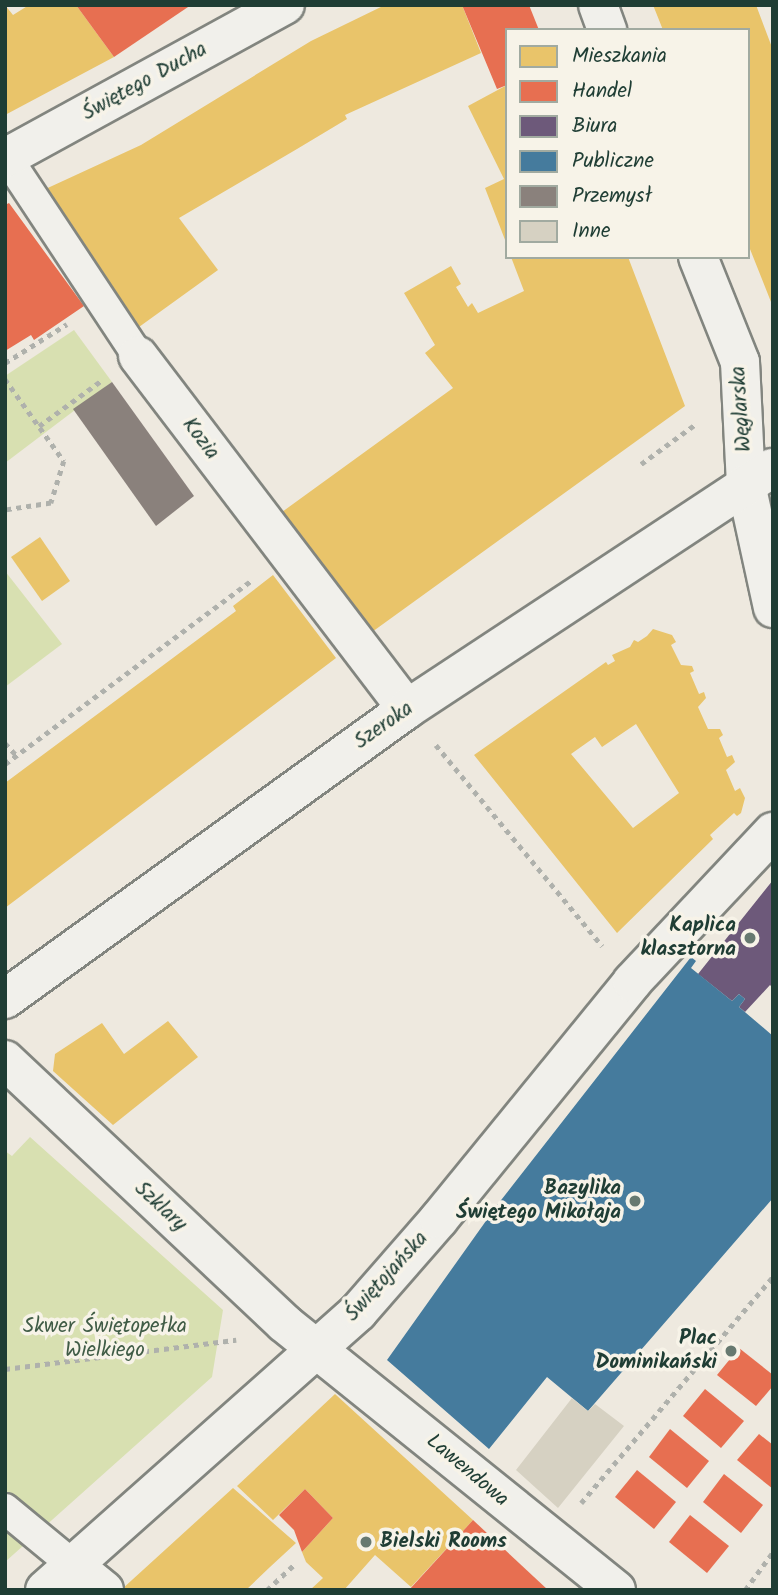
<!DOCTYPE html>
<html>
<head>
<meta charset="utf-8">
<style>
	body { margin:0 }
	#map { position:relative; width:778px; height:1595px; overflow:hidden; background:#eee9df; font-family:Kalam,sans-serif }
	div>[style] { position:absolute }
	.green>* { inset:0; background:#d8e0b1 }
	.homes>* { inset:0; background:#e9c46a }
	.shops>* { inset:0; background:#e76f51 }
	.offices>* { inset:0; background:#6d597a }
	.public>* { inset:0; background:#457b9d }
	.industry>* { inset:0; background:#8a817c }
	.building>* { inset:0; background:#d6d1c2 }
	.path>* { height:4.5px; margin-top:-2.25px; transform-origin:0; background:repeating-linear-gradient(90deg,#afb1ac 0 5px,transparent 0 10px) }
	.roads { filter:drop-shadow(2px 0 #82857f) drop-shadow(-2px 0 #82857f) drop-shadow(0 2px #82857f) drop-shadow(0 -2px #82857f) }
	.pedestrian>* { height:30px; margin:-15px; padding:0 15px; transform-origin:15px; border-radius:15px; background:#f1f0eb }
	.minor>* { height:38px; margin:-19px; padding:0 19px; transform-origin:19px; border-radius:19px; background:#f1f0eb }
	.dots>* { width:19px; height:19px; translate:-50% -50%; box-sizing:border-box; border:4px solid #f7f3e8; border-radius:50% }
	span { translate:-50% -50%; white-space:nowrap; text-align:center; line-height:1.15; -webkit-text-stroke:7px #f7f3e8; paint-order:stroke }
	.street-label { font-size:21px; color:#1f3d34 }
	.poi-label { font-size:21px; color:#1f3d34; font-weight:700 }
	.right { translate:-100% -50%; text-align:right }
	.left { translate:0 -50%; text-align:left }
	.park-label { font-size:21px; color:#405c46 }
	.frame { position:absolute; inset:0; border:7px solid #1f3d34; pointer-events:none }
	.legend { position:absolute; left:505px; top:28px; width:245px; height:231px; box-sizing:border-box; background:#f7f3e8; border:2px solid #a1aaa0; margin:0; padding:9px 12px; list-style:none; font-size:21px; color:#1f3d34 }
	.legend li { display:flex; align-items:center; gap:14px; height:35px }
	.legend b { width:35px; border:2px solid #a1aaa0 }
</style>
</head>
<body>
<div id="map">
	<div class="green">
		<div style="clip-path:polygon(74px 330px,112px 382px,5px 463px,5px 376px)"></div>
		<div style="clip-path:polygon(5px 571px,62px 644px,5px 687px)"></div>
		<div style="clip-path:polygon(30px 1137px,223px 1310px,212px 1377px,5px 1562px,5px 1151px,12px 1156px)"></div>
	</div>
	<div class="homes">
		<div style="clip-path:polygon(5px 5px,13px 15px,29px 5px,76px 5px,114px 57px,5px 115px)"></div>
		<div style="clip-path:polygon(385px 5px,462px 5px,481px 53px,345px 115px,347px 119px,297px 149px,179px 218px,218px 270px,139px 327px,39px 192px,141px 145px,311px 41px)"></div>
		<div style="clip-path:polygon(653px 5px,756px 5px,773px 50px,773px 307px,748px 244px,748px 30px,663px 30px)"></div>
		<div style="clip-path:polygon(507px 85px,507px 245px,485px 188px,504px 179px,468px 106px)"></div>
		<div style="clip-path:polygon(511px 257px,628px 257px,685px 406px,372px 632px,282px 512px,453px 388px,425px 353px,435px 345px,404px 293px,451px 266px,461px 284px,456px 287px,468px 307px,472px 303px,478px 313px,524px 291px)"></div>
		<div style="clip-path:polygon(40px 537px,70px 581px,42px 601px,11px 557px)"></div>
		<div style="clip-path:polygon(273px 575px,336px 658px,5px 908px,5px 783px,236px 611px,233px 606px)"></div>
		<div style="clip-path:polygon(evenodd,653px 629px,672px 635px,676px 642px,671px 645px,681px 665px,692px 666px,694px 671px,690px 673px,699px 694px,704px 692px,706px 698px,698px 707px,708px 729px,720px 729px,723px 735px,719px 738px,727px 757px,732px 755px,735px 762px,726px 770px,735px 791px,740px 788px,745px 798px,741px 813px,737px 816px,734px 813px,710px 835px,713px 839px,617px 933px,474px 755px,606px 662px,608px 665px,615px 661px,612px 655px,630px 647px,634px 640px,638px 642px,647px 636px,653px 629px,636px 724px,679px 793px,633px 828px,571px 754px,595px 737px,602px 747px,636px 724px)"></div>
		<div style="clip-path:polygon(168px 1021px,198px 1057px,113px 1125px,53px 1071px,55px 1054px,102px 1023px,124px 1054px)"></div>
		<div style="clip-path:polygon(335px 1394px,473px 1520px,411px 1587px,375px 1555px,344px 1590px,310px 1590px,323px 1578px,306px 1562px,302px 1552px,333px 1518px,305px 1489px,273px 1520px,237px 1486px)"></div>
		<div style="clip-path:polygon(233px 1488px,296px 1543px,270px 1567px,246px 1590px,121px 1590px)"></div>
	</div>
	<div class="shops">
		<div style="clip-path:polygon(76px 5px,191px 5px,114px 57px)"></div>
		<div style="clip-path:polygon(462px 5px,529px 5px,539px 30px,507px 30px,507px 85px,497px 89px)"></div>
		<div style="clip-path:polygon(9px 203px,84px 306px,34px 340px,31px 335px,5px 351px,5px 205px)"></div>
		<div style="clip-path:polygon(739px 1348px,773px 1375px,773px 1386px,756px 1406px,717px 1375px)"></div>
		<div style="clip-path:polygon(705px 1389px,744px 1421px,721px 1448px,683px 1416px)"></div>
		<div style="clip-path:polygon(670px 1429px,709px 1461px,687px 1488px,649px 1457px)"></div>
		<div style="clip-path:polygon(759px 1434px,773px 1445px,773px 1489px,737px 1460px)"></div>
		<div style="clip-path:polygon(637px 1470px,676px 1502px,654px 1529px,615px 1497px)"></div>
		<div style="clip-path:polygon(724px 1474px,763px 1505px,741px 1533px,703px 1502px)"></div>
		<div style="clip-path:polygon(305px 1489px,333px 1518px,302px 1552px,294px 1530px,279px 1515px)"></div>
		<div style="clip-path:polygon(690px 1515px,729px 1546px,707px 1573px,669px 1542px)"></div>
		<div style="clip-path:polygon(473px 1520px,548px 1590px,409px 1590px)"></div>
	</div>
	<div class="offices">
		<div style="clip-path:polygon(773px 880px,773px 988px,770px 985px,745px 1012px,739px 1007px,745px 999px,739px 994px,732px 1001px,698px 974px)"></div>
	</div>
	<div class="public">
		<div style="clip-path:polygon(691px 957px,696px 961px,691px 968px,732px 1001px,739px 994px,745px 999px,739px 1007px,773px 1036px,773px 1198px,588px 1411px,547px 1377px,489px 1449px,387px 1360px,498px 1204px)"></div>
	</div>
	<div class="industry">
		<div style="clip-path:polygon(112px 382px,194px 496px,156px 526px,73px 409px)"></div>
	</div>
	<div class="building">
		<div style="clip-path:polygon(572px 1398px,588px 1411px,595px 1404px,624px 1426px,558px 1508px,516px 1470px)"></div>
	</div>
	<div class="path">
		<div style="left:5px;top:363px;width:73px;rotate:-32.2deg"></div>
		<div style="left:5px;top:379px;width:101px;rotate:54.3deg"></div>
		<div style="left:64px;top:461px;width:44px;rotate:107.2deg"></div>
		<div style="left:51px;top:503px;width:47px;rotate:171.3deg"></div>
		<div style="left:39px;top:426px;width:78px;rotate:-36.1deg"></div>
		<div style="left:641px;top:464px;width:69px;rotate:-36.2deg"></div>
		<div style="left:5px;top:743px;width:16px;rotate:47deg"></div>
		<div style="left:436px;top:745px;width:261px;rotate:50.4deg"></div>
		<div style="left:5px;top:764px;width:308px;rotate:-36.7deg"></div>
		<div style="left:5px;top:1369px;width:233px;rotate:-7.2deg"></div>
		<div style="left:581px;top:1503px;width:297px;rotate:-49.7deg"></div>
		<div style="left:267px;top:1590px;width:37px;rotate:-43deg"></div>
		<div style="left:745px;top:1590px;width:47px;rotate:-53.6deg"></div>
	</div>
	<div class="roads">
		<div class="pedestrian">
			<div style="left:7px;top:158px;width:237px;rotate:56.5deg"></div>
			<div style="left:5px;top:1509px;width:88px;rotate:39.5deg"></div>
		</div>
		<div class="minor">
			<div style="left:598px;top:5px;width:27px;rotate:70deg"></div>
			<div style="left:5px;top:158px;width:319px;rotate:-28.7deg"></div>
			<div style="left:698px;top:257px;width:113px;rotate:68.2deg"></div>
			<div style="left:740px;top:362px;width:122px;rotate:87.2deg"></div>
			<div style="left:746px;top:484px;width:127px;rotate:77.7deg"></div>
			<div style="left:138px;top:356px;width:444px;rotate:52.7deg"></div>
			<div style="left:5px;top:999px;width:496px;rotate:-35.8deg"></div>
			<div style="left:407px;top:709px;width:438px;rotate:-33.4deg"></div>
			<div style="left:5px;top:1060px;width:383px;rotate:43.3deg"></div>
			<div style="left:284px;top:1323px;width:426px;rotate:38.8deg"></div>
			<div style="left:73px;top:1565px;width:40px;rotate:39deg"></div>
			<div style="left:45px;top:1590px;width:419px;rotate:-41.6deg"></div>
			<div style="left:358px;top:1312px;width:123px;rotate:-48.9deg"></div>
			<div style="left:439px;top:1219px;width:306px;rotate:-50.8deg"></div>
			<div style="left:632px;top:982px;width:206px;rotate:-46.8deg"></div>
		</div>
	</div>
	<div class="dots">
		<div style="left:750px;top:938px;background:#677970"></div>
		<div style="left:635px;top:1201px;background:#677970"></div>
		<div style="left:731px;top:1351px;background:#677970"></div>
		<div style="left:366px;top:1542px;background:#677970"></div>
	</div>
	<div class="street-label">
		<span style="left:145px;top:82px;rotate:-29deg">Świętego Ducha</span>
		<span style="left:742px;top:409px;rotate:-94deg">Węglarska</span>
		<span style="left:200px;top:439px;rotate:53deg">Kozia</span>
		<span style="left:384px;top:726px;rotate:-35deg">Szeroka</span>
		<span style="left:160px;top:1207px;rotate:43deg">Szklary</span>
		<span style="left:387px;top:1277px;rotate:-48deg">Świętojańska</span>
		<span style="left:467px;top:1471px;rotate:40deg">Lawendowa</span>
	</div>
	<div class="poi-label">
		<span class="right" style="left:736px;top:938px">Kaplica<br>klasztorna</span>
		<span class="right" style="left:621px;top:1201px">Bazylika<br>Świętego Mikołaja</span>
		<span class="right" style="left:717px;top:1351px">Plac<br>Dominikański</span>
		<span class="left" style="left:380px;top:1542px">Bielski Rooms</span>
	</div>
	<div class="park-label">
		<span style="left:105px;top:1339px">Skwer Świętopełka<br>Wielkiego</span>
	</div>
	<div class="frame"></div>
	<ul class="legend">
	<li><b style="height:19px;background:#e9c46a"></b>Mieszkania</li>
	<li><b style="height:19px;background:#e76f51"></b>Handel</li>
	<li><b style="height:19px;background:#6d597a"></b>Biura</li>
	<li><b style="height:19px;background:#457b9d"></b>Publiczne</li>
	<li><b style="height:19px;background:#8a817c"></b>Przemysł</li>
	<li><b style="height:19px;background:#d6d1c2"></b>Inne</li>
	</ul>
</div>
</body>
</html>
